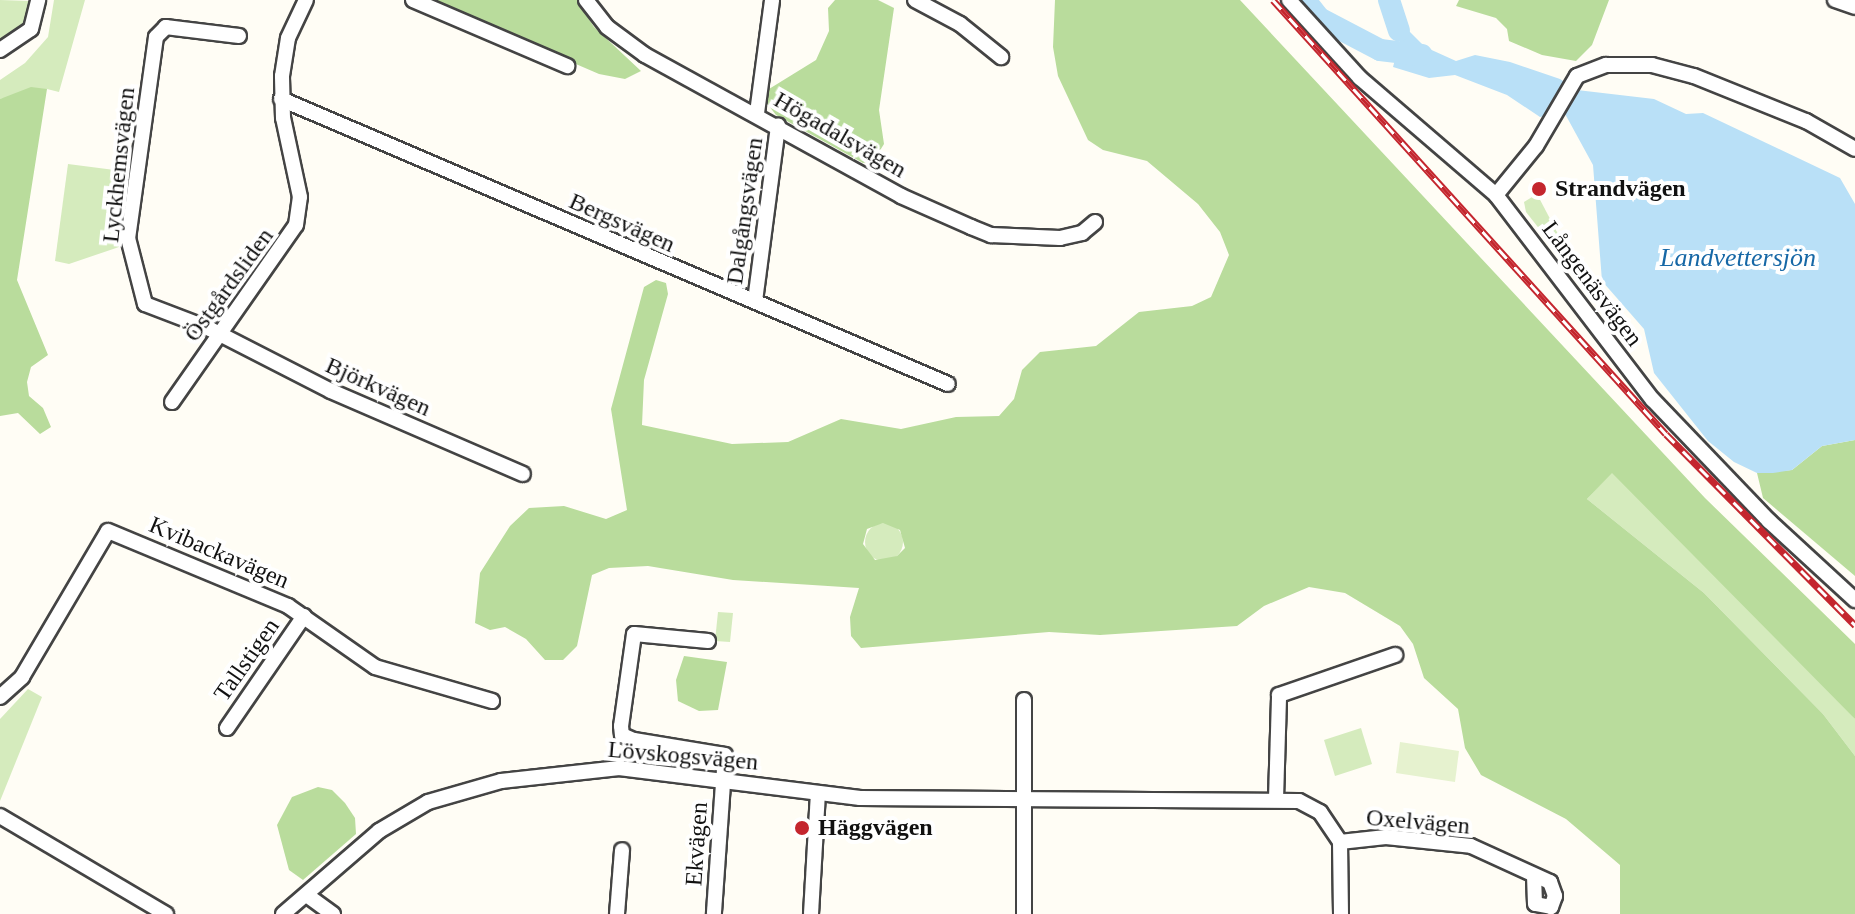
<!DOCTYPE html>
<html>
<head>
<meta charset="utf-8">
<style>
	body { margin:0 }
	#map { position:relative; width:1855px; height:914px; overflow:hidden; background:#fffdf5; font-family:Georgia,serif }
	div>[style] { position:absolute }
	.green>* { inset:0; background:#d5ebbd }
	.round { border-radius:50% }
	.forest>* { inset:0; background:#b9dc9c }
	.pitch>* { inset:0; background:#e6f2cf }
	.water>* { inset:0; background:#b9e0f7 }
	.river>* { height:22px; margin:-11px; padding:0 11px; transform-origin:11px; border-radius:11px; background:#b9e0f7 }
	.roads { filter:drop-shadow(2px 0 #444) drop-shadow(-2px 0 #444) drop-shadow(0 2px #444) drop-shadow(0 -2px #444) }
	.minor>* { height:14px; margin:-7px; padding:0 7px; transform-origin:7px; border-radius:7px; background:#fff }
	.rail>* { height:7px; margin-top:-3.5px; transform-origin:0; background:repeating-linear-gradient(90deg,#fff 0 12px,#c4262e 0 24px); box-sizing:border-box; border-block:2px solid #c4262e }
	.dots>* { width:22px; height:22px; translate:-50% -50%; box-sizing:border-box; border:4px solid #fff; border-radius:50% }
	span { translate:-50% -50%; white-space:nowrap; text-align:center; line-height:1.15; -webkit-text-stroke:8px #fff; paint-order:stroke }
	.street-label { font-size:24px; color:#111 }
	.poi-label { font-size:24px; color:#111; font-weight:700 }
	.left { translate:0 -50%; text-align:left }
	.water-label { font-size:26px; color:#1768a6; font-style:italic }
</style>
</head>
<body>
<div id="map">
	<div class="green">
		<div style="clip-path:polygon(0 0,30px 1px,22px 27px,6px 41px,0 41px)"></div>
		<div style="clip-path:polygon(54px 0,85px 0,59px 92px,47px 89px,0 99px,0 80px,25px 63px,48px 37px)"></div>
		<div style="clip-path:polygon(68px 164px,130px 172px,119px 247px,69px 264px,55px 261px)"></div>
		<div style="clip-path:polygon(1537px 194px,1558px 234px,1556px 250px,1526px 212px,1524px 202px)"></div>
		<div style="clip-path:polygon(1612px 472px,1839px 698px,1855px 719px,1855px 756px,1823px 714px,1704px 593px,1587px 499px)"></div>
		<div class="round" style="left:865px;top:523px;width:38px;height:38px"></div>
		<div style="clip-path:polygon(718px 612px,733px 613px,730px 642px,715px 641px)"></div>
		<div style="clip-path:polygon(28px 689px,42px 697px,0 801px,0 719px)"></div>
		<div style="clip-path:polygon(1361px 728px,1372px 764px,1335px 776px,1324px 740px)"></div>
	</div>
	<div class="forest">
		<div style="clip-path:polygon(427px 0,577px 0,594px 27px,641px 71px,625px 79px,599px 74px)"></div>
		<div style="clip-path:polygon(835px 0,878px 0,894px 8px,879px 110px,884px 144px,874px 160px,863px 163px,776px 115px,766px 102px,769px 89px,816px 60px,829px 31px,828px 8px)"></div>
		<div style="clip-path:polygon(evenodd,1055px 0,1240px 0,1705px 498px,1855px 644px,1855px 719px,1612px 473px,1587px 499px,1704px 593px,1823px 714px,1855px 756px,1855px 914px,1620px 914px,1620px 865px,1566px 819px,1481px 775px,1465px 748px,1458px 709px,1424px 678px,1413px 644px,1400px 626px,1345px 593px,1309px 587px,1264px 606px,1237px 626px,1100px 635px,1049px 632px,861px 648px,851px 636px,850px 617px,859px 588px,733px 580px,648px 566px,609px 568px,592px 575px,577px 646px,563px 660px,545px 660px,526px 639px,505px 627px,490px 630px,475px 623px,480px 573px,510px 526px,529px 508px,564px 506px,606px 519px,627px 510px,611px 409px,644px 287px,656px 280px,666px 283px,668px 294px,644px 380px,642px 425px,732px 444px,788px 442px,841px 419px,901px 429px,956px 417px,999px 416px,1014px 399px,1022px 370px,1040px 352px,1096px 346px,1139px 312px,1192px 306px,1211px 297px,1229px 255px,1220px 232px,1198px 204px,1147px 161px,1103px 150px,1088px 140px,1058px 76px,1053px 47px,1055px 0,883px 523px,900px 530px,905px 548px,897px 556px,875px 560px,863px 544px,867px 529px,883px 523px)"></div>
		<div style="clip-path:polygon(1459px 0,1609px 0,1592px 45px,1576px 61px,1542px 55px,1509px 41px,1507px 29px,1496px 18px,1456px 6px)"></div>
		<div style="clip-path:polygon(31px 87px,47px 89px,17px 280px,48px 355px,31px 367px,27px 382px,29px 396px,43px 408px,51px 427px,40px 434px,18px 413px,0 416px,0 99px)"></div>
		<div style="clip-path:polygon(1855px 440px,1855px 576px,1763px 498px,1757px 473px,1792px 470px,1822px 446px)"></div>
		<div style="clip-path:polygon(684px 656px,727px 662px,718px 710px,699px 711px,678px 701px,676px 680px)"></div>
		<div style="clip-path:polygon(318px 787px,332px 790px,345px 803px,355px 818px,356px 834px,303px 880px,289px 870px,277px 825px,292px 797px)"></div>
	</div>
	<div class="pitch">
		<div style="clip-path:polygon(1400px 742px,1459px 751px,1455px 782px,1396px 773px)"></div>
	</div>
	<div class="water">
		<div style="clip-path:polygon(1404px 26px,1425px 47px,1456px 61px,1475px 55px,1510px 62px,1560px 79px,1577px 90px,1654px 99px,1686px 114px,1703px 113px,1840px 178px,1855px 204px,1855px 440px,1822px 446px,1792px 470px,1773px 473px,1757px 473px,1734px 462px,1708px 441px,1654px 373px,1644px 329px,1602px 281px,1593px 165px,1564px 112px,1540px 117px,1507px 95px,1455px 75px,1429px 78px,1393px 67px)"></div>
	</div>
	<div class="river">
		<div style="left:1305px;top:0;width:23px;rotate:52deg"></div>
		<div style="left:1319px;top:18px;width:69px;rotate:27.7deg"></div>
		<div style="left:1380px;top:50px;width:42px;rotate:6.8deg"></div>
		<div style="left:1389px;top:0;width:32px;rotate:72deg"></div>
	</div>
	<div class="roads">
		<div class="minor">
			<div style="left:413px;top:0;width:168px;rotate:23.2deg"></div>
			<div style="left:586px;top:0;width:34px;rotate:52deg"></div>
			<div style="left:607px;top:27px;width:47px;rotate:36.4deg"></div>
			<div style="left:645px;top:55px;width:292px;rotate:28.8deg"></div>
			<div style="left:901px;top:196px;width:77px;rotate:23.9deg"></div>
			<div style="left:971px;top:227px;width:22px;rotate:22deg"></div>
			<div style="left:991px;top:235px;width:69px;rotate:2.5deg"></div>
			<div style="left:1060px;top:238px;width:23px;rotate:-13deg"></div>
			<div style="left:1082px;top:233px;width:17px;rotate:-40deg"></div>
			<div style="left:915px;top:0;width:51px;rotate:28.1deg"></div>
			<div style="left:960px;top:24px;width:53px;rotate:38.8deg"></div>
			<div style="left:1289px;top:0;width:105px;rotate:47.7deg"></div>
			<div style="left:1360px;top:78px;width:179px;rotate:40.7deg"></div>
			<div style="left:1496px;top:195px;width:258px;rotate:52.6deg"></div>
			<div style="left:1653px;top:400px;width:168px;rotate:46.2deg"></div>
			<div style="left:1769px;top:521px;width:117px;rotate:42.6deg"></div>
			<div style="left:1835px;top:0;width:21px;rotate:19deg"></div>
			<div style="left:239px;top:36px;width:74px;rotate:-173deg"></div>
			<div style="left:166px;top:27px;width:14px;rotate:135deg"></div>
			<div style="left:156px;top:37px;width:203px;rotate:97.9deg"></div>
			<div style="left:128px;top:238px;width:68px;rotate:75.6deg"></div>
			<div style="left:145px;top:304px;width:70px;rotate:21deg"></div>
			<div style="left:210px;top:329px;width:136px;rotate:27.1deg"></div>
			<div style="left:331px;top:391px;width:209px;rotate:23.4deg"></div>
			<div style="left:0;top:50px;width:37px;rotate:-34deg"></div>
			<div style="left:31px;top:29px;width:30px;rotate:-76deg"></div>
			<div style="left:281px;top:99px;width:725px;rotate:23.14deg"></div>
			<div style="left:757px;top:113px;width:114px;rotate:-82.4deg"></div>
			<div style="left:1496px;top:195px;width:63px;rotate:-50.8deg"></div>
			<div style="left:1536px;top:146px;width:81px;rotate:-59.6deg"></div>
			<div style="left:1577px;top:76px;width:31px;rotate:-21deg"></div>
			<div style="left:1606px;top:65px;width:46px"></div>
			<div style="left:1652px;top:65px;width:43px;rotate:14.7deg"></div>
			<div style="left:1694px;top:76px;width:121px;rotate:21.9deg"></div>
			<div style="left:1806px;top:121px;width:56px;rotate:29.7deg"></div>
			<div style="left:755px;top:301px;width:177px;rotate:-82.5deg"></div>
			<div style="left:172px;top:402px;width:216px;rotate:-55deg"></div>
			<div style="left:296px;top:225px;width:28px;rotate:-82deg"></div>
			<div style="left:300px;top:197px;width:81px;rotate:-102.1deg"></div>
			<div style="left:283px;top:118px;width:42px;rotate:-91.4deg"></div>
			<div style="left:282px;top:76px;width:38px;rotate:-81deg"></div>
			<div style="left:288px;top:38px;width:42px;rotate:-64.7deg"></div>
			<div style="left:708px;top:641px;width:74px;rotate:-174.6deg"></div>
			<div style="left:634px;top:634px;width:93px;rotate:98deg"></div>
			<div style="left:621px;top:726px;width:9px;rotate:84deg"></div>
			<div style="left:622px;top:735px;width:13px;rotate:23deg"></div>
			<div style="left:634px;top:740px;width:92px;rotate:9.4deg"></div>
			<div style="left:725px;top:755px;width:159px;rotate:94deg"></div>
			<div style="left:0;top:697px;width:30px;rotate:-42deg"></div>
			<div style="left:22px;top:677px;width:169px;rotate:-59.5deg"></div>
			<div style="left:108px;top:531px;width:195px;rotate:22.6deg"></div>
			<div style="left:288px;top:606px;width:106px;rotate:35deg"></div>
			<div style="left:375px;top:667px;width:122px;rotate:16.2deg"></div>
			<div style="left:227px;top:728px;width:136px;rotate:-55.5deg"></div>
			<div style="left:1276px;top:799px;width:104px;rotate:-88.3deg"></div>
			<div style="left:1279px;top:695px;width:123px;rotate:-19deg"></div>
			<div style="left:0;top:816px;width:193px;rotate:30.6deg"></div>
			<div style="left:1340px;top:842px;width:46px;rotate:-6.2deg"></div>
			<div style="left:1386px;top:837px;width:85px;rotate:6deg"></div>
			<div style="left:1471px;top:846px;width:87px;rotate:24.5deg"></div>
			<div style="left:1550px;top:882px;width:15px;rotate:70deg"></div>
			<div style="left:1555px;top:896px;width:12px;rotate:110deg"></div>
			<div style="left:1551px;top:907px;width:16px;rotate:-169deg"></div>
			<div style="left:1535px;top:904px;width:26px;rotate:-92deg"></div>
			<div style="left:308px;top:896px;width:31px;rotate:36deg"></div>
			<div style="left:283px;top:914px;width:127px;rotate:-40.8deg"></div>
			<div style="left:379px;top:831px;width:57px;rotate:-30.6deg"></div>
			<div style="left:428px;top:802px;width:76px;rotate:-16deg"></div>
			<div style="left:501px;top:781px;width:119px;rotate:-6.3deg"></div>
			<div style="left:619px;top:768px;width:243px;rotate:7.1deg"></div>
			<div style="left:860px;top:798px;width:439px;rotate:0.4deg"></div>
			<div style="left:1299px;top:801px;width:24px;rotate:28deg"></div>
			<div style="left:1320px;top:812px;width:36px;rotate:56deg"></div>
			<div style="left:1340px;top:842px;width:72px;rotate:89.2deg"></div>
			<div style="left:617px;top:914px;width:64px;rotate:-85.5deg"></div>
			<div style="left:811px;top:914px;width:121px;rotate:-86.7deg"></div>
			<div style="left:1024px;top:914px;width:214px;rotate:-90deg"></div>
		</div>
	</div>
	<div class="rail">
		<div style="left:1273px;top:0;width:585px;rotate:47.84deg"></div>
		<div style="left:1666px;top:434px;width:269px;rotate:45.3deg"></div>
	</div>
	<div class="dots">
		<div style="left:1539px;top:189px;background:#c4262e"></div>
		<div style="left:802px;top:828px;background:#c4262e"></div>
	</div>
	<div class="street-label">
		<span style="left:840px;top:135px;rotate:30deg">Högadalsvägen</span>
		<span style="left:119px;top:165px;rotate:-84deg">Lyckhemsvägen</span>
		<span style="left:745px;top:211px;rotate:-82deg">Dalgångsvägen</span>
		<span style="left:622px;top:223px;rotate:24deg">Bergsvägen</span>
		<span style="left:1592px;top:284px;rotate:53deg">Långenäsvägen</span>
		<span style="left:229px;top:285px;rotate:-54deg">Östgårdsliden</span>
		<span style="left:378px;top:387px;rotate:24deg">Björkvägen</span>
		<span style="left:219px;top:553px;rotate:23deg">Kvibackavägen</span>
		<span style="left:247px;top:660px;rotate:-55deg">Tallstigen</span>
		<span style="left:683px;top:756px;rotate:5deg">Lövskogsvägen</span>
		<span style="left:1418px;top:822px;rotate:5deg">Oxelvägen</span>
		<span style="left:697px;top:844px;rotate:-86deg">Ekvägen</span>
	</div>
	<div class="poi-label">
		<span class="left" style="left:1555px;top:189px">Strandvägen</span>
		<span class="left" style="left:818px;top:828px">Häggvägen</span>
	</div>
	<div class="water-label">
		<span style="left:1738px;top:258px">Landvettersjön</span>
	</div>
</div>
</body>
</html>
